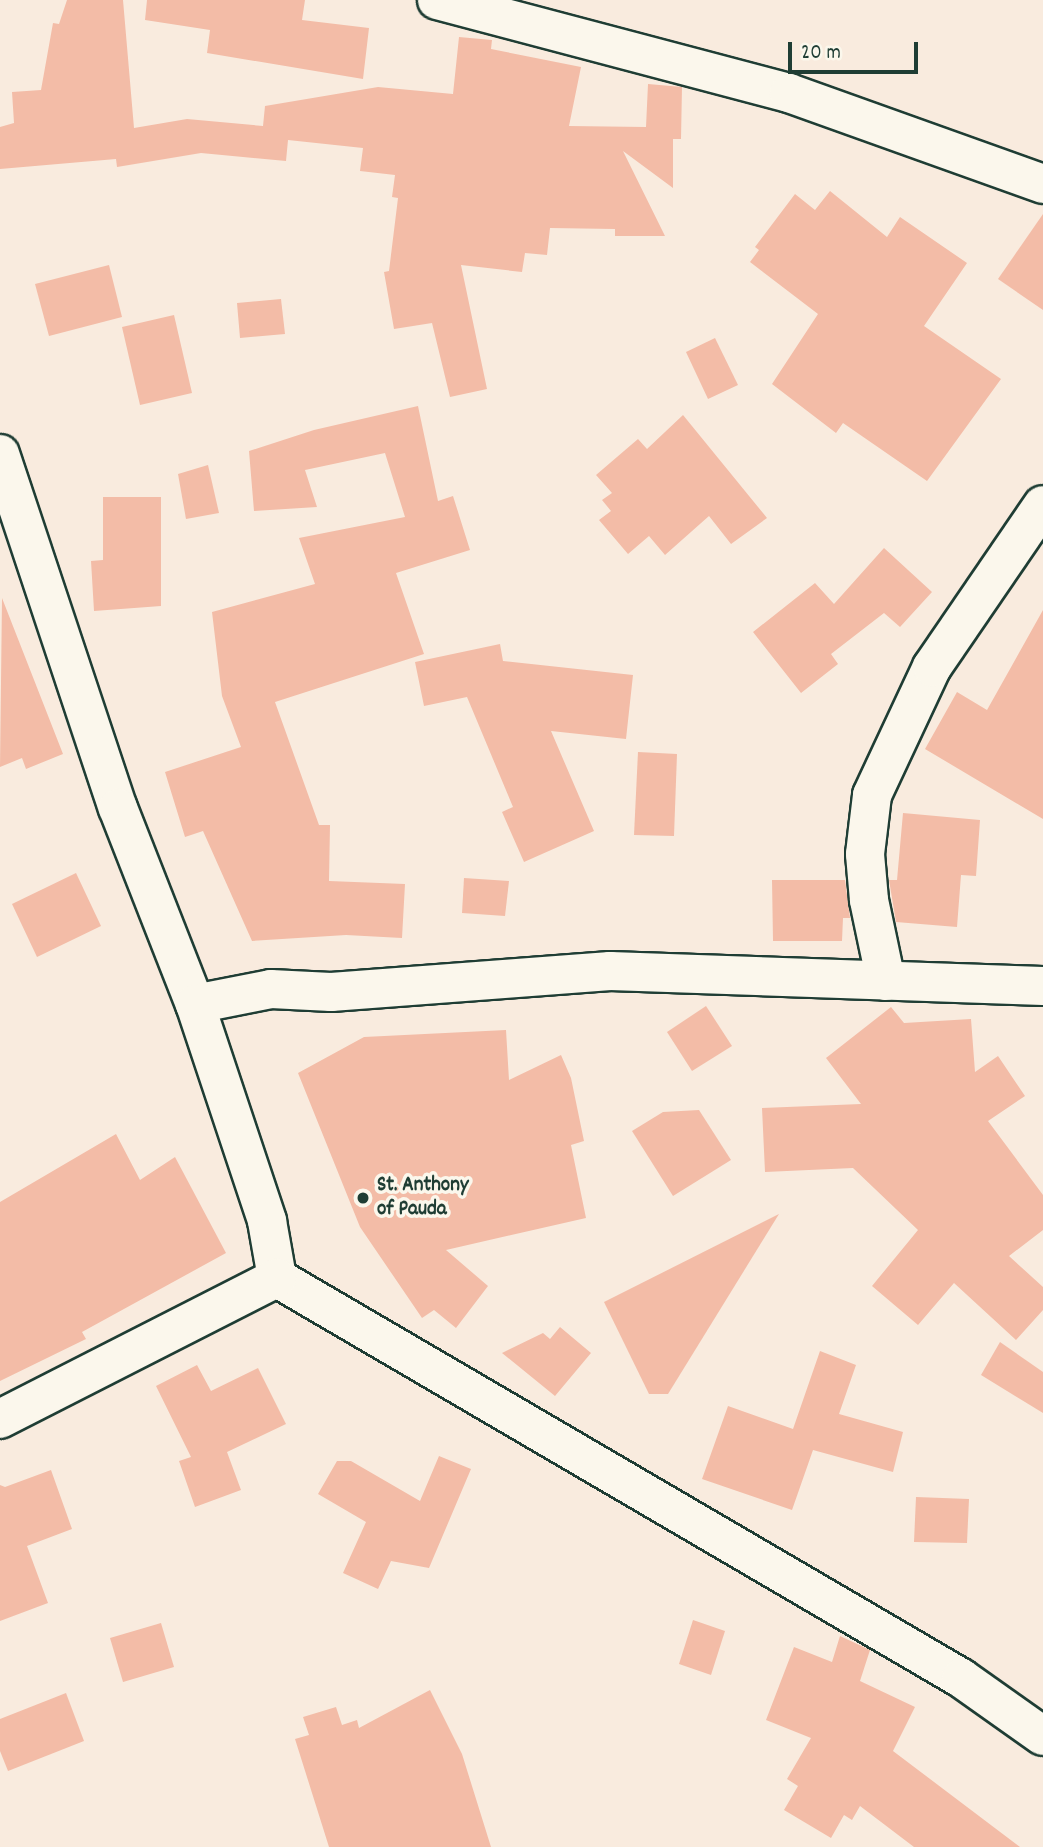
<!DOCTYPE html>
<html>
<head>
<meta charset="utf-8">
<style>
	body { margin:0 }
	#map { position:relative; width:1043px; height:1847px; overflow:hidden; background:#f9ebde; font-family:Dekko,sans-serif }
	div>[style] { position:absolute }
	.building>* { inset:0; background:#f3bca7 }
	.roads { filter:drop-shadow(2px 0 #1f3d34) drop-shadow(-2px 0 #1f3d34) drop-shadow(0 2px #1f3d34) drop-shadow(0 -2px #1f3d34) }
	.minor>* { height:38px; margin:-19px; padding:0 19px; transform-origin:19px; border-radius:19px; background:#fbf7ec }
	.dots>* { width:19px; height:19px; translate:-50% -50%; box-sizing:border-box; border:4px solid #fbf7ec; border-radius:50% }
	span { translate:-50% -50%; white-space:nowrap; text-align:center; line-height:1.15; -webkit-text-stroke:7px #fbf7ec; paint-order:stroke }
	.poi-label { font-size:21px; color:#1f3d34; font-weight:700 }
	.left { translate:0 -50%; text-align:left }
	.scale { position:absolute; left:788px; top:42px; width:130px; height:32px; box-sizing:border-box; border:4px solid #1f3d34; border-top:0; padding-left:9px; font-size:21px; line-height:24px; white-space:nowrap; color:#1f3d34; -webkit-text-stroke:5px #fbf7ec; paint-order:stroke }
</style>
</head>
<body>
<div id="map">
	<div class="building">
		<div style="clip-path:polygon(67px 0,123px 0,134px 128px,187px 119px,263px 126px,265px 106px,378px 87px,453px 94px,459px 37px,492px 40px,491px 49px,581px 67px,569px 126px,646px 127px,648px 84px,682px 87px,681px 139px,673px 139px,673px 188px,623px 151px,665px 236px,615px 236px,615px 229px,550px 228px,547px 255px,525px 253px,522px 272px,461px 265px,487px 389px,450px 397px,432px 323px,394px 329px,384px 272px,389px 271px,398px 198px,392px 197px,395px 175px,360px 171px,363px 148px,288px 140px,286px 161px,201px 153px,117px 167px,116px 159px,0 169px,0 127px,14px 123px,12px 92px,41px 90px,53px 23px,59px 24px)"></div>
		<div style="clip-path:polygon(147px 0,305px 0,302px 20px,369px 28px,363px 79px,207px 53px,210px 30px,145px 20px)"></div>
		<div style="clip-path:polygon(830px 191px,887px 237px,900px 217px,967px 263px,924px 326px,1001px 379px,927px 481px,843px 423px,836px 433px,772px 384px,818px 314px,750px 262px,759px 250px,755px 247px,795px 194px,815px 210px)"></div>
		<div style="clip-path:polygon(1043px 214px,1043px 310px,998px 279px)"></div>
		<div style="clip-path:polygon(109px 265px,122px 317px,49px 336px,35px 284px)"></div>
		<div style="clip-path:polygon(281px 299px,285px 334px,240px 338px,237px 303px)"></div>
		<div style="clip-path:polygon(174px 315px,192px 393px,140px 405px,122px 327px)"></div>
		<div style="clip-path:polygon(715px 338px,738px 385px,708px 399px,686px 352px)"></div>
		<div style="clip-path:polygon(418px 406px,438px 501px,453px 496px,470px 550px,396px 573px,424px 654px,275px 702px,319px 825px,330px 825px,329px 881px,405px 884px,402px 938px,346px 935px,252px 941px,203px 831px,185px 837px,165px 772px,241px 747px,222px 696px,212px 612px,315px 584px,299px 538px,405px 517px,385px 453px,305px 470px,317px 507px,254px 511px,249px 451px,314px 430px)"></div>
		<div style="clip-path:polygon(683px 415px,767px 518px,731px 544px,709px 516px,665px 555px,649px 536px,628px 554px,599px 520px,611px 511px,602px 500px,612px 493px,596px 475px,638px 439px,647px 449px)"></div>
		<div style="clip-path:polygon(208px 465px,219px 513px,186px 519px,178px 474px)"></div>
		<div style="clip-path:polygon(103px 497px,161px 497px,161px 606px,94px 611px,91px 561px,103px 560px)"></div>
		<div style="clip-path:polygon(884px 548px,932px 592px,900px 627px,884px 613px,831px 654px,838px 664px,801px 693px,753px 632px,815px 583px,834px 604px)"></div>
		<div style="clip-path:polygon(2px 598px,63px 754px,26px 769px,22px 758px,0 767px)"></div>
		<div style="clip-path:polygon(1043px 610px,1043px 819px,925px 749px,957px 692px,987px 710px)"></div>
		<div style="clip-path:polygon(500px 644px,503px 661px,633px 675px,626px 739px,551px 731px,594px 831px,524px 862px,502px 812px,513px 807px,467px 697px,424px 706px,415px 662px)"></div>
		<div style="clip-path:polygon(638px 752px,677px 754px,674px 836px,634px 835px)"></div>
		<div style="clip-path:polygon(903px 813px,980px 820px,976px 876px,961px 875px,957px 927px,896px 922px,889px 880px,897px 880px)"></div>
		<div style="clip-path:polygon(76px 873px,101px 926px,37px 957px,12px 904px)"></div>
		<div style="clip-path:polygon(464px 878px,509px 881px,505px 916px,462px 913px)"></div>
		<div style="clip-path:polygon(772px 880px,845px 880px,850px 918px,843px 918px,842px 941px,773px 941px)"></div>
		<div style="clip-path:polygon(706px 1006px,732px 1046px,692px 1071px,667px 1032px)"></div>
		<div style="clip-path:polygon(891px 1007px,904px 1023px,971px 1019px,975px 1072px,998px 1056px,1025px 1096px,988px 1121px,1043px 1195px,1043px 1230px,1009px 1256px,1043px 1287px,1043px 1310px,1016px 1340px,954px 1283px,918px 1325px,872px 1286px,918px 1230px,853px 1168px,765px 1172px,762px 1108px,861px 1104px,826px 1058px)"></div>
		<div style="clip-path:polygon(506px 1030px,509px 1080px,561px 1055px,571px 1078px,584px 1141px,571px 1145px,586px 1218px,446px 1250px,488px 1286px,456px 1328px,434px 1310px,422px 1318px,360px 1227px,298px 1073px,364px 1037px)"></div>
		<div style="clip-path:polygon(699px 1110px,731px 1160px,673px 1196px,632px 1131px,663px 1112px)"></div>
		<div style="clip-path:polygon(116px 1134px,140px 1180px,175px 1157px,226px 1253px,82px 1332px,86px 1339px,0 1381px,0 1202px)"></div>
		<div style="clip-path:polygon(779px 1214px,668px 1394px,649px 1394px,604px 1302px)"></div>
		<div style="clip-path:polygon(560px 1327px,591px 1353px,555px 1396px,502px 1353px,543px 1333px,550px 1339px)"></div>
		<div style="clip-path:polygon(1000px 1342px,1043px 1372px,1043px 1413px,981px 1375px)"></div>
		<div style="clip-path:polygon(820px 1351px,856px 1365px,839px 1414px,903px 1432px,893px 1472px,813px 1450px,792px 1510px,702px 1479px,728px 1406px,793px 1429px)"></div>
		<div style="clip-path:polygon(197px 1365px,211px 1391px,258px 1368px,286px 1424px,227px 1452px,241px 1490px,195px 1507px,179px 1461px,191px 1457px,156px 1386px)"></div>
		<div style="clip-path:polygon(439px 1456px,471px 1469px,429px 1568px,391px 1561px,378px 1589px,343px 1573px,366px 1522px,318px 1494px,337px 1461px,351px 1461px,420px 1501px)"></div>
		<div style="clip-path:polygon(51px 1470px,72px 1529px,27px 1546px,48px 1603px,0 1621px,0 1485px,5px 1487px)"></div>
		<div style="clip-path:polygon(916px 1497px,969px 1499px,967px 1543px,914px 1542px)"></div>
		<div style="clip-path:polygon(693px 1620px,725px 1631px,711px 1675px,679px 1664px)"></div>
		<div style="clip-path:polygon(161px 1623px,174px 1667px,123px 1682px,110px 1638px)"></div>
		<div style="clip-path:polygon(840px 1636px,870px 1650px,860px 1681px,915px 1707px,893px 1751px,1020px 1847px,914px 1847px,860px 1806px,852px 1820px,844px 1815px,831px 1838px,784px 1810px,798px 1786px,787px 1779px,811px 1738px,766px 1720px,794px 1647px,832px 1662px)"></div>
		<div style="clip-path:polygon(430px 1690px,462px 1754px,491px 1847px,329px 1847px,295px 1739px,309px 1735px,303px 1717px,336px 1707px,342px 1725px,357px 1720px,359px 1728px)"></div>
		<div style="clip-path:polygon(66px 1693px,84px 1741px,8px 1771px,0 1751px,0 1719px)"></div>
	</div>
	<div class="roads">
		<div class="minor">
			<div style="left:437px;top:0;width:364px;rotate:14.8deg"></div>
			<div style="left:789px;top:93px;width:270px;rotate:19.7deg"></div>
			<div style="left:0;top:454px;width:373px;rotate:71.6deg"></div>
			<div style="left:118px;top:808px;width:211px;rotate:68.6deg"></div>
			<div style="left:195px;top:1004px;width:229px;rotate:71.6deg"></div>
			<div style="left:267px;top:1221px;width:58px;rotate:80deg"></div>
			<div style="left:886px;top:981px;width:83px;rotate:-101.9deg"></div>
			<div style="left:869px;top:900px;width:46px;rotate:-95deg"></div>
			<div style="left:865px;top:854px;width:59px;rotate:-83.2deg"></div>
			<div style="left:872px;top:795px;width:141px;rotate:-64.9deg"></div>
			<div style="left:932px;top:667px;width:196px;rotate:-55.6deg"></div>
			<div style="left:195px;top:1004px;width:77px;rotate:-11.2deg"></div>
			<div style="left:271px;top:989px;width:60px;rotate:2.9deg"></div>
			<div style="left:331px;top:992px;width:280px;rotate:-4.3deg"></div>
			<div style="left:610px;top:971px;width:433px;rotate:2deg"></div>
			<div style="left:277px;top:1278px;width:792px;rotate:30.32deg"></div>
			<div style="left:961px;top:1678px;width:100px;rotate:35.3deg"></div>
			<div style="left:0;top:1419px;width:311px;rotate:-27deg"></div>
		</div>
	</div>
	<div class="dots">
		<div style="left:363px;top:1198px;background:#1f3d34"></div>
	</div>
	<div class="poi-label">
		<span class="left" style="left:377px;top:1198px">St. Anthony<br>of Pauda</span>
	</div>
	<div class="scale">20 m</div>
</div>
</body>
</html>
